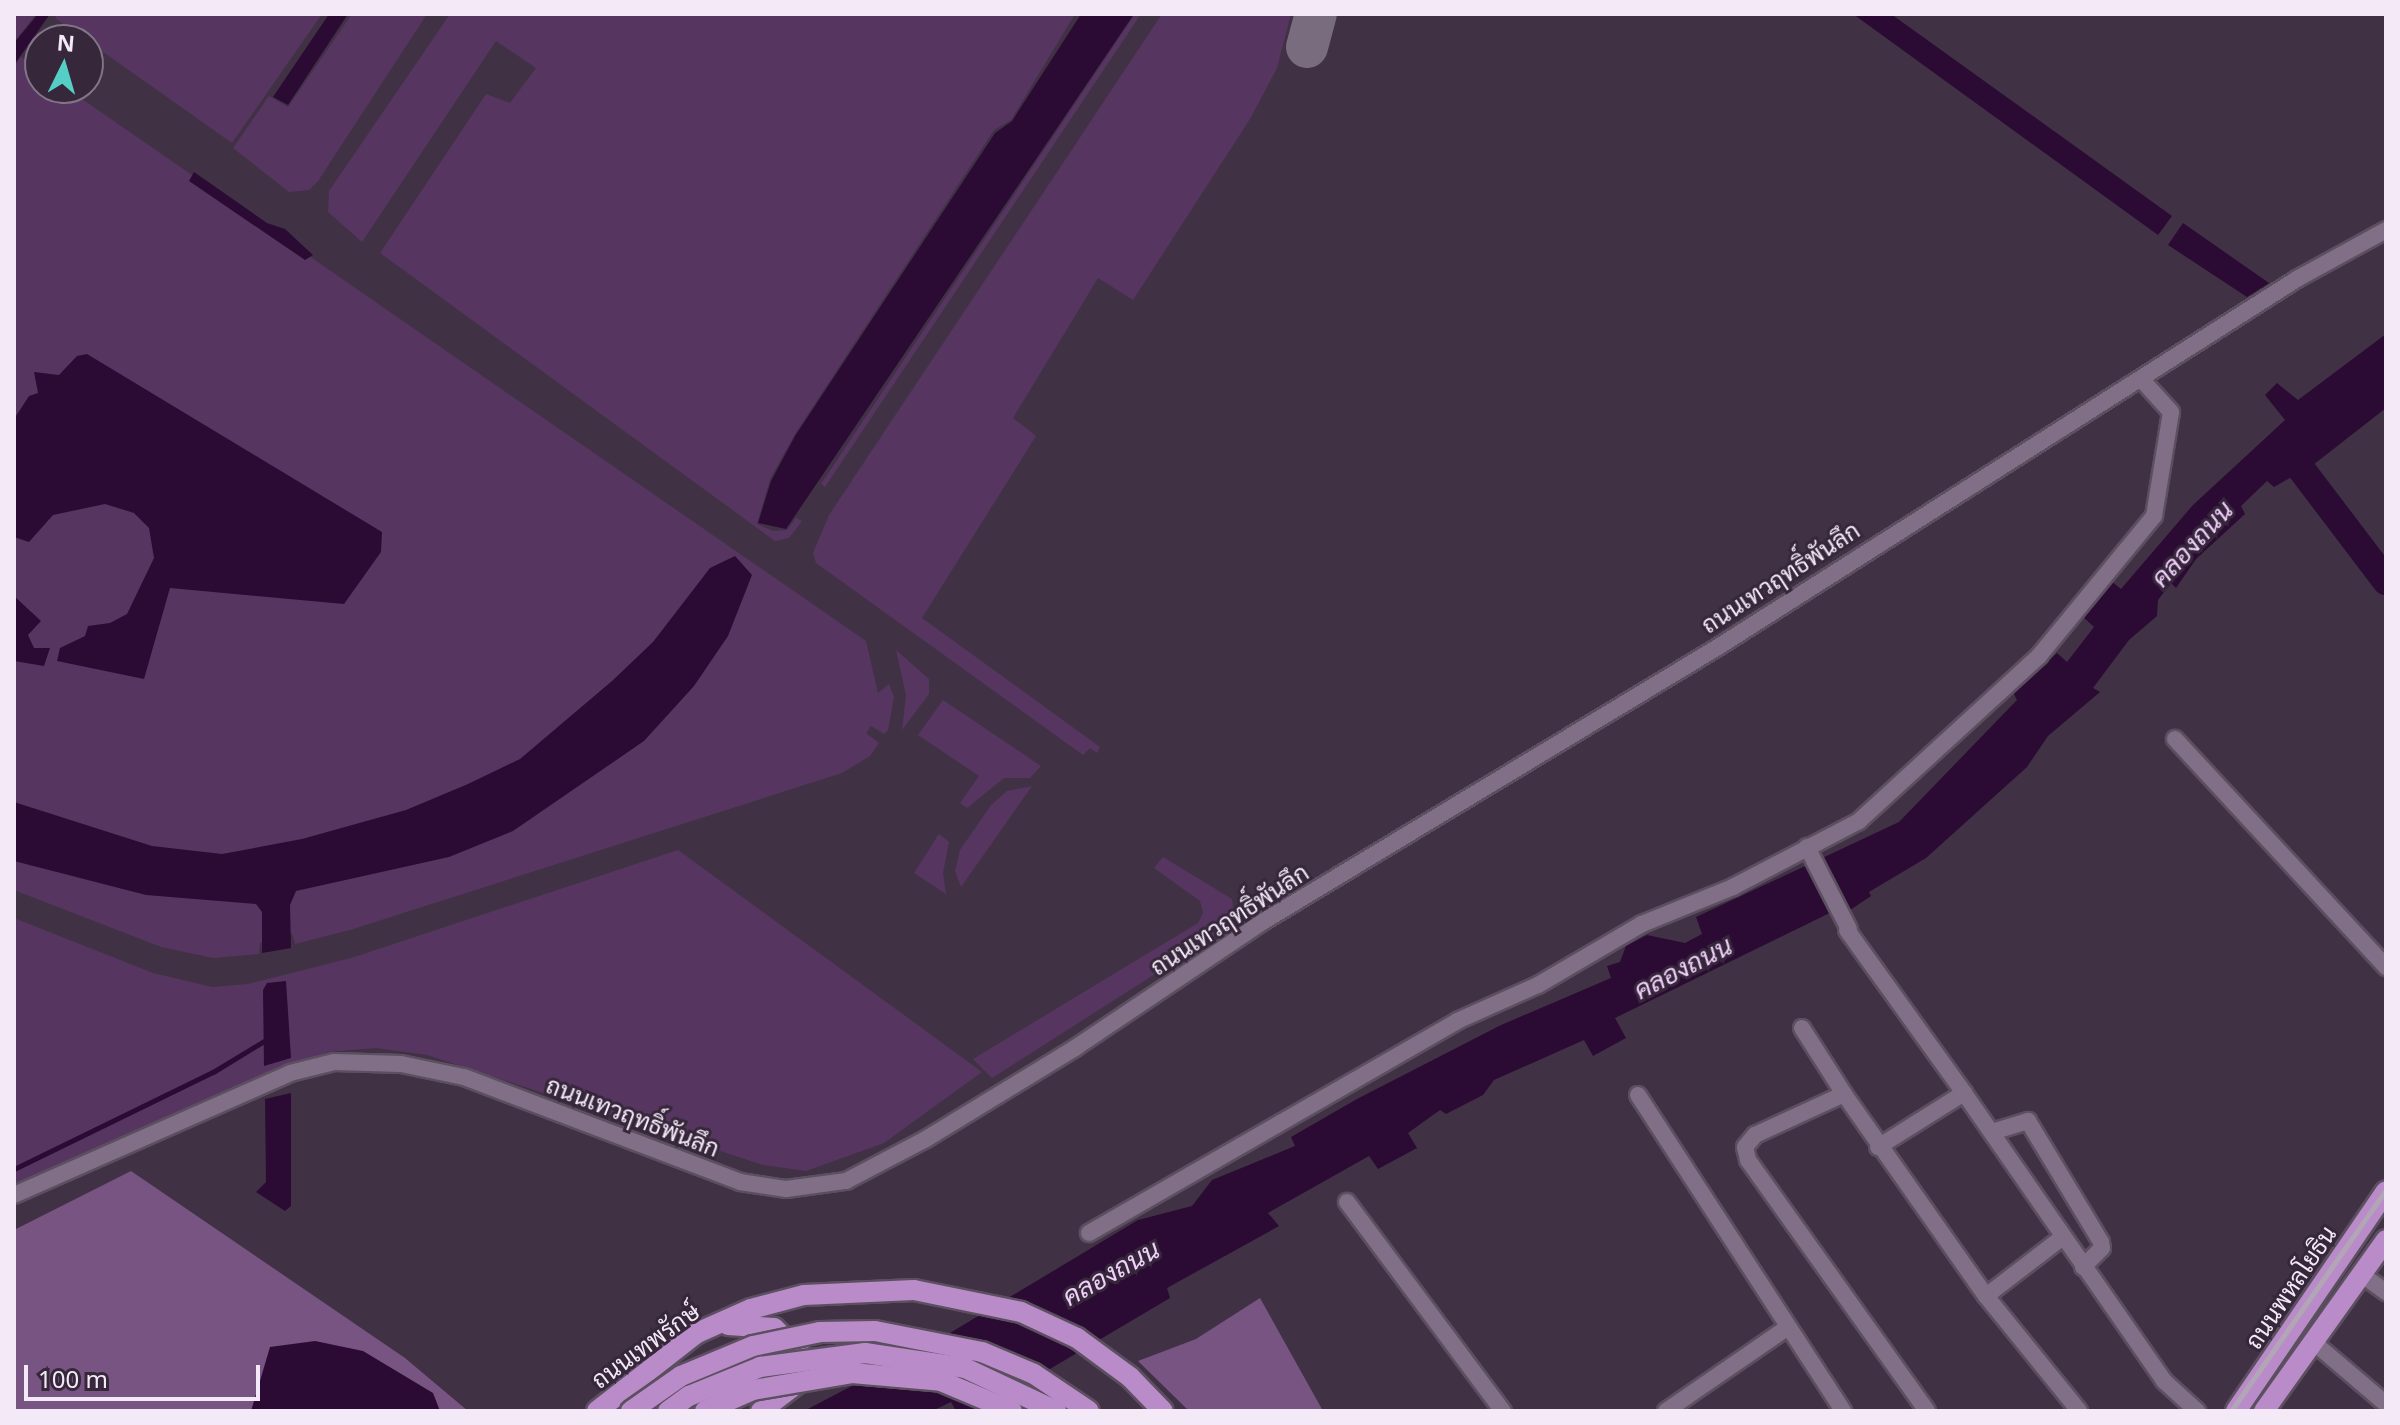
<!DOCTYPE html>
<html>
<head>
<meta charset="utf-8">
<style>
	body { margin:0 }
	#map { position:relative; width:2400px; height:1425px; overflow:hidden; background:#403145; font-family:"Noto Sans",Sarabun,sans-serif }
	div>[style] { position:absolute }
	.green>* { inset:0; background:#563660 }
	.forest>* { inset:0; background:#775482 }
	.water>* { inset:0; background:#2b0b34 }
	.stream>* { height:5px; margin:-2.5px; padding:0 2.5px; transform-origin:2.5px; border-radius:2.5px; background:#2b0b34 }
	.river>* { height:28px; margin:-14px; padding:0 14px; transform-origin:14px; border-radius:14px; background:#2b0b34 }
	.taxiway>* { height:42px; margin:-21px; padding:0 21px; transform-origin:21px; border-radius:21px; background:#796c7e }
	.roads { filter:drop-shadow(2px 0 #5c4f60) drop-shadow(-2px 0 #5c4f60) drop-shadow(0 2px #5c4f60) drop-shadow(0 -2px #5c4f60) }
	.minor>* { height:16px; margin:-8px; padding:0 8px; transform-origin:8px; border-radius:8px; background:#806f86 }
	.major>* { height:20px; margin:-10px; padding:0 10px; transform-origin:10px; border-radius:10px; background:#b98bc8 }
	.rail>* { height:5px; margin:-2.5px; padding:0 2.5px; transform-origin:2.5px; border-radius:2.5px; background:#b2a6b6 }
	.bridges { filter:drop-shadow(2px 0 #5c4f60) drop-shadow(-2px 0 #5c4f60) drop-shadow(0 2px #5c4f60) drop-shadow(0 -2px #5c4f60) }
	.major-bridge>* { height:20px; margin:-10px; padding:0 10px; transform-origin:10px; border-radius:10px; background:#b98bc8 }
	span { translate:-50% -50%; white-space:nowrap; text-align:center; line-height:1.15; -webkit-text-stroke:6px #36273b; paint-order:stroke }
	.street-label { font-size:24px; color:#f4eaf7 }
	.water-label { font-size:26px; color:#f1d0fb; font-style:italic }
	.frame { position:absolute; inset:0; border:16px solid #f4eaf7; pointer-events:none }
	.north { position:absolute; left:24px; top:24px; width:80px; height:80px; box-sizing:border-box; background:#36273b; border:2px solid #827586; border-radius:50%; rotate:5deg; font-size:22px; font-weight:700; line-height:32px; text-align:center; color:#f4eaf7 }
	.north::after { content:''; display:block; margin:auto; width:28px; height:36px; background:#55cec5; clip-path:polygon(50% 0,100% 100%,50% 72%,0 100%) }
	.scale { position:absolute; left:24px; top:1365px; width:236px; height:36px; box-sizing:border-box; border:4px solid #f4eaf7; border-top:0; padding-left:10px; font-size:24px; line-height:28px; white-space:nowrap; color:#f4eaf7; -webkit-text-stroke:6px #36273b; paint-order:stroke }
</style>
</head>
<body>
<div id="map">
	<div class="green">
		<div style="clip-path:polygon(14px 14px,36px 14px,14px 42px)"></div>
		<div style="clip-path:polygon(58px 14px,322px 14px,232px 143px,55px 18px)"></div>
		<div style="clip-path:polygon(352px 14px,427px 14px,318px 181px,309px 190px,289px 192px,233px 148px,269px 96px,288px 107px)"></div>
		<div style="clip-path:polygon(450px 14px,1075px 14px,1011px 120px,994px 130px,795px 434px,770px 479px,757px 524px,773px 531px,787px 530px,796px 518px,802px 521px,789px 538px,775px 541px,380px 253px,486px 94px,510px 103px,536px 68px,496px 41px,362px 242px,328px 212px,329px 191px)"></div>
		<div style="clip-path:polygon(1135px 14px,1141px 14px,825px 487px,821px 484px)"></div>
		<div style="clip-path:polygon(1162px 14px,1291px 14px,1277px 68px,1250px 119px,1133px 300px,1098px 278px,1013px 418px,1036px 436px,922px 618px,1100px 747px,1097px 753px,1090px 748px,1083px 755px,816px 563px,813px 553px,829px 515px)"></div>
		<div style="clip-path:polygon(21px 57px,40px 70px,40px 88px,66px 88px,866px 641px,878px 693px,889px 684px,894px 697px,888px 730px,884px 734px,871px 726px,866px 733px,879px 743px,870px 756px,842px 773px,350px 930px,295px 944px,292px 933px,260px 943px,259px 954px,213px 958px,161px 947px,14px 890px,14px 67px)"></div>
		<div style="clip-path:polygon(896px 650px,929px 679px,929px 694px,902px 730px,906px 695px)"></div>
		<div style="clip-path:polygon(943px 700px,1041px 766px,1030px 778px,1004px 778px,967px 808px,960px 803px,979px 776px,918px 735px)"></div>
		<div style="clip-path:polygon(1032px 786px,961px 887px,955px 871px,960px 850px,991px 805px,1007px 791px)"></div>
		<div style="clip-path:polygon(939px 834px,949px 842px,943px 873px,946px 894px,914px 873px)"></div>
		<div style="clip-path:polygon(678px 850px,982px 1072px,884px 1143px,806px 1171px,763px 1165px,427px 1055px,376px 1048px,328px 1052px,265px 1073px,14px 1184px,14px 918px,153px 973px,212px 987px,248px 984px,351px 958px)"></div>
		<div style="clip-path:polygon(1163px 857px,1232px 899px,1235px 923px,992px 1078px,973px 1059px,1198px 923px,1203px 913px,1200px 901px,1154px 868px)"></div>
	</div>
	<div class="forest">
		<div style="clip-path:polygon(131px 1171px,405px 1358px,468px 1411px,14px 1411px,14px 1230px)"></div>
		<div style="clip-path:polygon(1260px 1298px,1323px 1411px,1189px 1411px,1138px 1361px,1196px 1339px)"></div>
	</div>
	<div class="water">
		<div style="clip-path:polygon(38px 14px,50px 14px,14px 65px,14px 43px)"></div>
		<div style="clip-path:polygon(329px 14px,348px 14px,288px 105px,273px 97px)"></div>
		<div style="clip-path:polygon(1081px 14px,1134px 14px,786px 529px,758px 523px,771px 481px,795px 436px,995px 133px,1012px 121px)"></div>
		<div style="clip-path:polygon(1853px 14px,1891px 14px,2172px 216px,2158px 235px)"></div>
		<div style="clip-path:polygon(194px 172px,267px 223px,285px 229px,313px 255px,305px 260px,189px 181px)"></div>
		<div style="clip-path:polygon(2183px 223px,2269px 283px,2247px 297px,2168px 245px)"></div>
		<div style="clip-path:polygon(2386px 334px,2386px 408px,2313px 465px,2274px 487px,2267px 481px,2241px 506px,2245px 514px,2196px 559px,2176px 588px,2171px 583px,2158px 600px,2157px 616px,2129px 640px,2093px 688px,2100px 692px,2048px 736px,2027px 767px,1926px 858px,1869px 892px,1871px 896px,1847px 912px,1842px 907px,1615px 1018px,1626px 1038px,1593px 1056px,1584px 1040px,1494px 1080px,1483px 1095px,1446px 1114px,1440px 1110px,1408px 1133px,1417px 1148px,1378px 1169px,1369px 1156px,1268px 1213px,1279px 1226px,1167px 1288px,1170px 1298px,979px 1411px,956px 1411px,951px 1402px,932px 1411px,804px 1411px,930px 1345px,1138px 1220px,1192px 1206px,1212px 1180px,1295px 1146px,1291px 1137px,1357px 1099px,1501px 1025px,1611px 978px,1607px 966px,1620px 962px,1626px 946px,1647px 935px,1685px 943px,1702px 934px,1696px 917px,1899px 822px,2017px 700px,2013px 692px,2057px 653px,2067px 662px,2094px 627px,2081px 615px,2111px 581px,2121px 589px,2193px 505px,2285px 420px,2265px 395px,2277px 383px,2298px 400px)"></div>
		<div style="clip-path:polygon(87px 354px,382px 532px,381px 552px,344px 604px,170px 588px,144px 679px,57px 661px,60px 648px,85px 636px,88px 626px,110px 623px,127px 614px,154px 558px,149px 528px,134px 513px,105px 504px,53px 515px,29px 542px,14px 537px,14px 419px,29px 396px,38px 393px,34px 372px,59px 375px,77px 356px)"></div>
		<div style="clip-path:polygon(735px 556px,752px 575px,728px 636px,694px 686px,644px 741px,513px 831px,449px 857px,296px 891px,290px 905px,291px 948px,262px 953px,262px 912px,256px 904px,146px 895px,14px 861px,14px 802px,152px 846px,222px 854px,302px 839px,406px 810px,468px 784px,520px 759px,612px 681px,653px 642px,710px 568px)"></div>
		<div style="clip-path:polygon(14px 596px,41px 621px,28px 635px,34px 648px,50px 648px,44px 666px,14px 661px)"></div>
		<div style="clip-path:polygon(286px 981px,291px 1058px,264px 1066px,263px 990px,267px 983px)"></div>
		<div style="clip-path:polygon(291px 1093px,291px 1206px,285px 1211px,256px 1192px,266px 1182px,265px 1099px)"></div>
		<div style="clip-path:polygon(315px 1341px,363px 1351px,433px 1393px,440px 1411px,251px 1411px,270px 1347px)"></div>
	</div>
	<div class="stream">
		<div style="left:14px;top:1169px;width:221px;rotate:-26deg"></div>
		<div style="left:213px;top:1072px;width:60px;rotate:-31.3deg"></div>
	</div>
	<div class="river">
		<div style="left:2292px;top:457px;width:156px;rotate:52.8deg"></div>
	</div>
	<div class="taxiway">
		<div style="left:1307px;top:47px;width:34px;rotate:-75deg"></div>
	</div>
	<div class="roads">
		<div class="minor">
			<div style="left:2175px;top:739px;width:311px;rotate:47.2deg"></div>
			<div style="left:1807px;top:847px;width:92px;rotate:62.9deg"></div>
			<div style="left:1847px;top:930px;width:201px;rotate:54.3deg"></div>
			<div style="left:1802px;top:1028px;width:78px;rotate:57.5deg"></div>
			<div style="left:1638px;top:1095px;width:377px;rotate:57deg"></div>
			<div style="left:1992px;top:1132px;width:38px;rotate:-17deg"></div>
			<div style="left:2028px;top:1121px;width:141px;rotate:58.9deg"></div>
			<div style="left:2101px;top:1242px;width:6px;rotate:81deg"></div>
			<div style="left:2102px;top:1248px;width:27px;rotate:135deg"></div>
			<div style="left:1878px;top:1147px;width:102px;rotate:-32.1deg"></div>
			<div style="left:1964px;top:1093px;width:351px;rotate:55.2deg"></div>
			<div style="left:2164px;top:1381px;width:45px;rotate:42.3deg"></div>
			<div style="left:14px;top:1195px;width:302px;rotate:-23.8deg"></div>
			<div style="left:290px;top:1073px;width:45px;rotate:-14deg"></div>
			<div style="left:334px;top:1062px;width:67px;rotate:1.7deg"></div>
			<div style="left:401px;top:1064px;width:64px;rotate:11.7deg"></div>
			<div style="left:464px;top:1077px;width:295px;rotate:20.8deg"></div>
			<div style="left:740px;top:1182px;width:47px;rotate:8.7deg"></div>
			<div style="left:786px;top:1189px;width:61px;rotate:-7.6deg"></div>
			<div style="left:846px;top:1181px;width:90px;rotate:-27.7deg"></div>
			<div style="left:926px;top:1139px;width:175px;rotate:-31.4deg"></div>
			<div style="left:1075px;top:1048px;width:228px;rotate:-33.9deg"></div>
			<div style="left:1264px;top:921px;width:530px;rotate:-31.11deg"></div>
			<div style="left:1718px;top:647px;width:686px;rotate:-32.44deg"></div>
			<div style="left:2297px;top:279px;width:102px;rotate:-28.8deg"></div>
			<div style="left:1347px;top:1202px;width:261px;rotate:53.3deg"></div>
			<div style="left:1089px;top:1233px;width:425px;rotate:-29.9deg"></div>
			<div style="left:1457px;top:1021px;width:89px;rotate:-24deg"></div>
			<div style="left:1538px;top:985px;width:121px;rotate:-30.4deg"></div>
			<div style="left:1642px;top:924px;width:98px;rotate:-22.1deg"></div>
			<div style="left:1733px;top:887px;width:142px;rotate:-27.6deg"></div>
			<div style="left:1859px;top:821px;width:244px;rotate:-42.5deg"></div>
			<div style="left:2039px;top:656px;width:181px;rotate:-50.6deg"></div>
			<div style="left:2154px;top:516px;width:105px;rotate:-80.7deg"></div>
			<div style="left:2171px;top:412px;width:45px;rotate:-132.3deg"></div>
			<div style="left:2361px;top:1274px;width:31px;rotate:36deg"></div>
			<div style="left:1986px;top:1296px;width:97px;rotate:-37.5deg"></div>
			<div style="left:2312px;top:1341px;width:97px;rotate:40.4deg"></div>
			<div style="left:1666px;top:1411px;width:148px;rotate:-34.5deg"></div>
			<div style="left:1927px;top:1411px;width:308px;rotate:-125.5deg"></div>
			<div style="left:1748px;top:1160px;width:13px;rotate:-103deg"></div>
			<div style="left:1745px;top:1147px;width:16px;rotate:-50deg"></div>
			<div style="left:1755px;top:1135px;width:98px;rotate:-24.7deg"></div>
			<div style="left:1844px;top:1094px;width:247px;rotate:54.9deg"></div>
			<div style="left:1986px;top:1296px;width:148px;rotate:51deg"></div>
		</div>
		<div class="major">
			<div style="left:728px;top:1325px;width:46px;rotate:3.7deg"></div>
			<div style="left:774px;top:1328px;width:36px;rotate:44deg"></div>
			<div style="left:800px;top:1353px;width:29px;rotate:92deg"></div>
			<div style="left:799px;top:1382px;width:48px;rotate:142.7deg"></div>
			<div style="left:597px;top:1411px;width:127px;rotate:-38deg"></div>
			<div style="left:697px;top:1333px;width:59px;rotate:-24deg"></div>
			<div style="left:751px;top:1309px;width:55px;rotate:-14.8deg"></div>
			<div style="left:804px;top:1295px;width:110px;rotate:-2.6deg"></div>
			<div style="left:914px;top:1290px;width:109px;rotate:11.6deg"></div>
			<div style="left:1021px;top:1312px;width:62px;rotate:24.9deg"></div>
			<div style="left:1077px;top:1338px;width:66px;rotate:36.3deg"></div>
			<div style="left:1130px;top:1377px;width:47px;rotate:45.9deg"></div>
			<div style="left:2236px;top:1411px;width:266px;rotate:-55.7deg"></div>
			<div style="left:2264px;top:1411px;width:210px;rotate:-54.5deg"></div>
		</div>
	</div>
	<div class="rail">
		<div style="left:2231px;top:1411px;width:270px;rotate:-55deg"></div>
	</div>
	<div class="bridges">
		<div class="major-bridge">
			<div style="left:631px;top:1411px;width:61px;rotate:-35deg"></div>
			<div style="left:681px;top:1376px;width:78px;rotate:-22.6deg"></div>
			<div style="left:753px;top:1346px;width:68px;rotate:-11.8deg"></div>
			<div style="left:820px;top:1332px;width:55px;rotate:-1deg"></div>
			<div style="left:875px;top:1331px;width:109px;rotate:11.1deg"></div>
			<div style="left:982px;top:1352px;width:56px;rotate:22.9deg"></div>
			<div style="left:1034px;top:1374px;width:66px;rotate:33.9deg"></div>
			<div style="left:668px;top:1411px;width:26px;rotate:-36deg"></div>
			<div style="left:689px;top:1396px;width:77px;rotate:-22.2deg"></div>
			<div style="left:760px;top:1367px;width:106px;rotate:-7.6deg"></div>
			<div style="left:865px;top:1353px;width:101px;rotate:8.5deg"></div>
			<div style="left:965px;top:1368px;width:101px;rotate:25.3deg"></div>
			<div style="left:705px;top:1411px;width:52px;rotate:-23.6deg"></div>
			<div style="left:753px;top:1390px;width:100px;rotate:-9.7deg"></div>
			<div style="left:852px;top:1373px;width:89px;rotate:5.1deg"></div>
			<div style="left:941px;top:1381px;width:77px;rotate:22.9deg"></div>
		</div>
	</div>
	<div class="street-label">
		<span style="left:1780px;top:577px;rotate:-33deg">ถนนเทวฤทธิ์พันลึก</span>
		<span style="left:1229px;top:919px;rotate:-33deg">ถนนเทวฤทธิ์พันลึก</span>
		<span style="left:633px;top:1116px;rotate:21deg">ถนนเทวฤทธิ์พันลึก</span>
		<span style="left:2290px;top:1287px;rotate:-56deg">ถนนพหลโยธิน</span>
		<span style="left:645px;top:1345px;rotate:-36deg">ถนนเทพรักษ์</span>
	</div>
	<div class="water-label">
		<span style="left:2192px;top:544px;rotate:-47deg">คลองถนน</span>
		<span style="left:1683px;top:968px;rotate:-27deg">คลองถนน</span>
		<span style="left:1111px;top:1273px;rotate:-29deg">คลองถนน</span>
	</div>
	<div class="frame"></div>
	<div class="north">N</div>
	<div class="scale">100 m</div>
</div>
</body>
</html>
